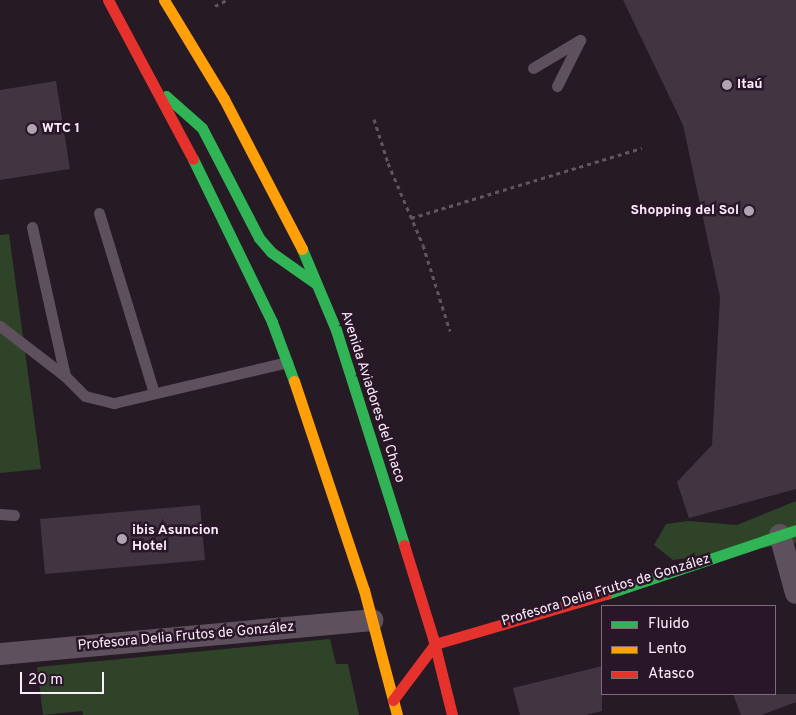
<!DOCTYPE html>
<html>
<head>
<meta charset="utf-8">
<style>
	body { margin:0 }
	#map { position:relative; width:796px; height:715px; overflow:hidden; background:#261a25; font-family:Overpass,sans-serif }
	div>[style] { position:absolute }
	.green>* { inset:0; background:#2e4328 }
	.building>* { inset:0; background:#423441 }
	.path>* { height:3px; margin-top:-1.5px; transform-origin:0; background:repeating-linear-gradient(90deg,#605660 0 4px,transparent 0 8px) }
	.lane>* { height:11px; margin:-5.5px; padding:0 5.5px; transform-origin:5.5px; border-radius:5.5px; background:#5e515d }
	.street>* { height:22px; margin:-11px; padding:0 11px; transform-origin:11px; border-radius:11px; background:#5e515d }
	.fast>* { height:11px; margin:-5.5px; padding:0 5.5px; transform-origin:5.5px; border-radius:5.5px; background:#30b455 }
	.slow>* { height:11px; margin:-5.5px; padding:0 5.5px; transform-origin:5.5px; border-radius:5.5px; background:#ff9f0a }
	.jam>* { height:11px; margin:-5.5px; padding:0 5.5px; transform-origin:5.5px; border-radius:5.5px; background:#e5322d }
	.dots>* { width:14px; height:14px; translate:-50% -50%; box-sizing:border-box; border:2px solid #2a1629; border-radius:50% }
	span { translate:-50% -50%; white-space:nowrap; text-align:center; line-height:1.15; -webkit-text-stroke:5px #2a1629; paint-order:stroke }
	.poi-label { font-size:14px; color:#fcedfa; font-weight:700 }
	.left { translate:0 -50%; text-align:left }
	.right { translate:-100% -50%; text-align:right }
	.street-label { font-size:14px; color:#fcedfa }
	.legend { position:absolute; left:601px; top:605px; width:175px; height:90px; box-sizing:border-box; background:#2a1629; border:1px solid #7e6c7d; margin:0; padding:6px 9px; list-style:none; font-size:15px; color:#fcedfa }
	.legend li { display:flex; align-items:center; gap:10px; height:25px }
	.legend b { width:25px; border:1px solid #7e6c7d }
	.scale { position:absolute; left:20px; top:672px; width:84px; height:22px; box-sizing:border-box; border:2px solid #fcedfa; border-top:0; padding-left:6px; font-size:15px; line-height:18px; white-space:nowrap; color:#fcedfa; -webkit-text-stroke:4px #2a1629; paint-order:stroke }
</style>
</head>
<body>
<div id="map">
	<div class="green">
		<div style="clip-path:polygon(9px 234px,41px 469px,0 473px,0 235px)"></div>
		<div style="clip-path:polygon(796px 501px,796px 543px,673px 560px,654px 545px,666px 524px,688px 521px,737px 525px)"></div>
		<div style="clip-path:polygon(330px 639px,336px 664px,348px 664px,359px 715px,83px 715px,82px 711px,43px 715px,37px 667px)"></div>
	</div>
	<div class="building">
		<div style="clip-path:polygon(623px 0,796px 0,796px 489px,689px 518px,677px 482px,712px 445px,720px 297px,683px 125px)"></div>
		<div style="clip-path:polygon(56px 81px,70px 169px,0 180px,0 90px)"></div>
		<div style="clip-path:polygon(200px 505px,205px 560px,45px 574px,40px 519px)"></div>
		<div style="clip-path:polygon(602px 666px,602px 711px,586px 715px,520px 715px,513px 688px)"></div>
		<div style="clip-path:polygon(733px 694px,796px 694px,796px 702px,761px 715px,741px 715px)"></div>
	</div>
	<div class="path">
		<div style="left:215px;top:6px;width:13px;rotate:-27deg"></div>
		<div style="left:374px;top:119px;width:46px;rotate:72.3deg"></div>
		<div style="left:388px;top:163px;width:89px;rotate:66.9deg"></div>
		<div style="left:423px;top:245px;width:90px;rotate:72.6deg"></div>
		<div style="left:411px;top:218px;width:241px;rotate:-16.9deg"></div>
	</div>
	<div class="lane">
		<div style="left:533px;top:68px;width:55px;rotate:-30.8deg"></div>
		<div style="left:557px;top:86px;width:51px;rotate:-63.4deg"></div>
		<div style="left:99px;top:213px;width:188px;rotate:73deg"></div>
		<div style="left:32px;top:227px;width:153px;rotate:77.5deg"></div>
		<div style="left:0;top:326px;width:82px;rotate:37.6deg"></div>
		<div style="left:65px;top:376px;width:28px;rotate:45deg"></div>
		<div style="left:85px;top:396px;width:30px;rotate:14deg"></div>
		<div style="left:114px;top:403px;width:178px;rotate:-13.3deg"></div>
		<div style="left:0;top:514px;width:14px;rotate:4deg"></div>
	</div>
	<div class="street">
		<div style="left:780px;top:535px;width:60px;rotate:74.6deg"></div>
		<div style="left:0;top:654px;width:374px;rotate:-5.2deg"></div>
	</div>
	<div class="fast">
		<div style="left:166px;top:96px;width:48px;rotate:41.6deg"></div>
		<div style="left:202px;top:128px;width:124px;rotate:62.6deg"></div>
		<div style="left:259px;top:238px;width:18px;rotate:49deg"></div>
		<div style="left:271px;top:252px;width:54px;rotate:35.2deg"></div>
		<div style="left:193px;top:159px;width:181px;rotate:64.1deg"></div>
		<div style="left:272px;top:322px;width:63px;rotate:69.6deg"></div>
		<div style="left:302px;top:249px;width:88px;rotate:67.2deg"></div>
		<div style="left:336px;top:330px;width:225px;rotate:72.4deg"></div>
		<div style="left:606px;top:594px;width:200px;rotate:-18.6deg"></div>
	</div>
	<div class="slow">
		<div style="left:164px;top:0;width:116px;rotate:58.8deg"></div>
		<div style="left:224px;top:99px;width:169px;rotate:62.5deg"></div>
		<div style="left:294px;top:381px;width:220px;rotate:71.5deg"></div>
		<div style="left:364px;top:590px;width:129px;rotate:75.2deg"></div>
	</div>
	<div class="jam">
		<div style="left:108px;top:0;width:180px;rotate:61.9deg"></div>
		<div style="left:404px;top:545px;width:97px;rotate:72.7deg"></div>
		<div style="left:433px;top:638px;width:79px;rotate:76.1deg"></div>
		<div style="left:393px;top:700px;width:70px;rotate:-53.1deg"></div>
		<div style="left:435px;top:644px;width:178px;rotate:-16.3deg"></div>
	</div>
	<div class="dots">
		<div style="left:727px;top:85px;background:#b1a3af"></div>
		<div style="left:32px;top:129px;background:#b1a3af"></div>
		<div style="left:749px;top:211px;background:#b1a3af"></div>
		<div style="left:122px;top:539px;background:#b1a3af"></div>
	</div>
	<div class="poi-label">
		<span class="left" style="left:737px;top:85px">Itaú</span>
		<span class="left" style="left:42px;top:129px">WTC 1</span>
		<span class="right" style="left:739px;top:211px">Shopping del Sol</span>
		<span class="left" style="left:132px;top:539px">ibis Asuncion<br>Hotel</span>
	</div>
	<div class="street-label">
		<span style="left:372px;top:397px;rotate:72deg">Avenida Aviadores del Chaco</span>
		<span style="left:606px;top:591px;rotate:-17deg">Profesora Delia Frutos de González</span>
		<span style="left:186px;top:637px;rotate:-5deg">Profesora Delia Frutos de González</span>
	</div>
	<ul class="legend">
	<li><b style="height:6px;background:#30b455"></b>Fluido</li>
	<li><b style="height:6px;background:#ff9f0a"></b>Lento</li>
	<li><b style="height:6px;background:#e5322d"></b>Atasco</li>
	</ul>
	<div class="scale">20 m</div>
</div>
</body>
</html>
